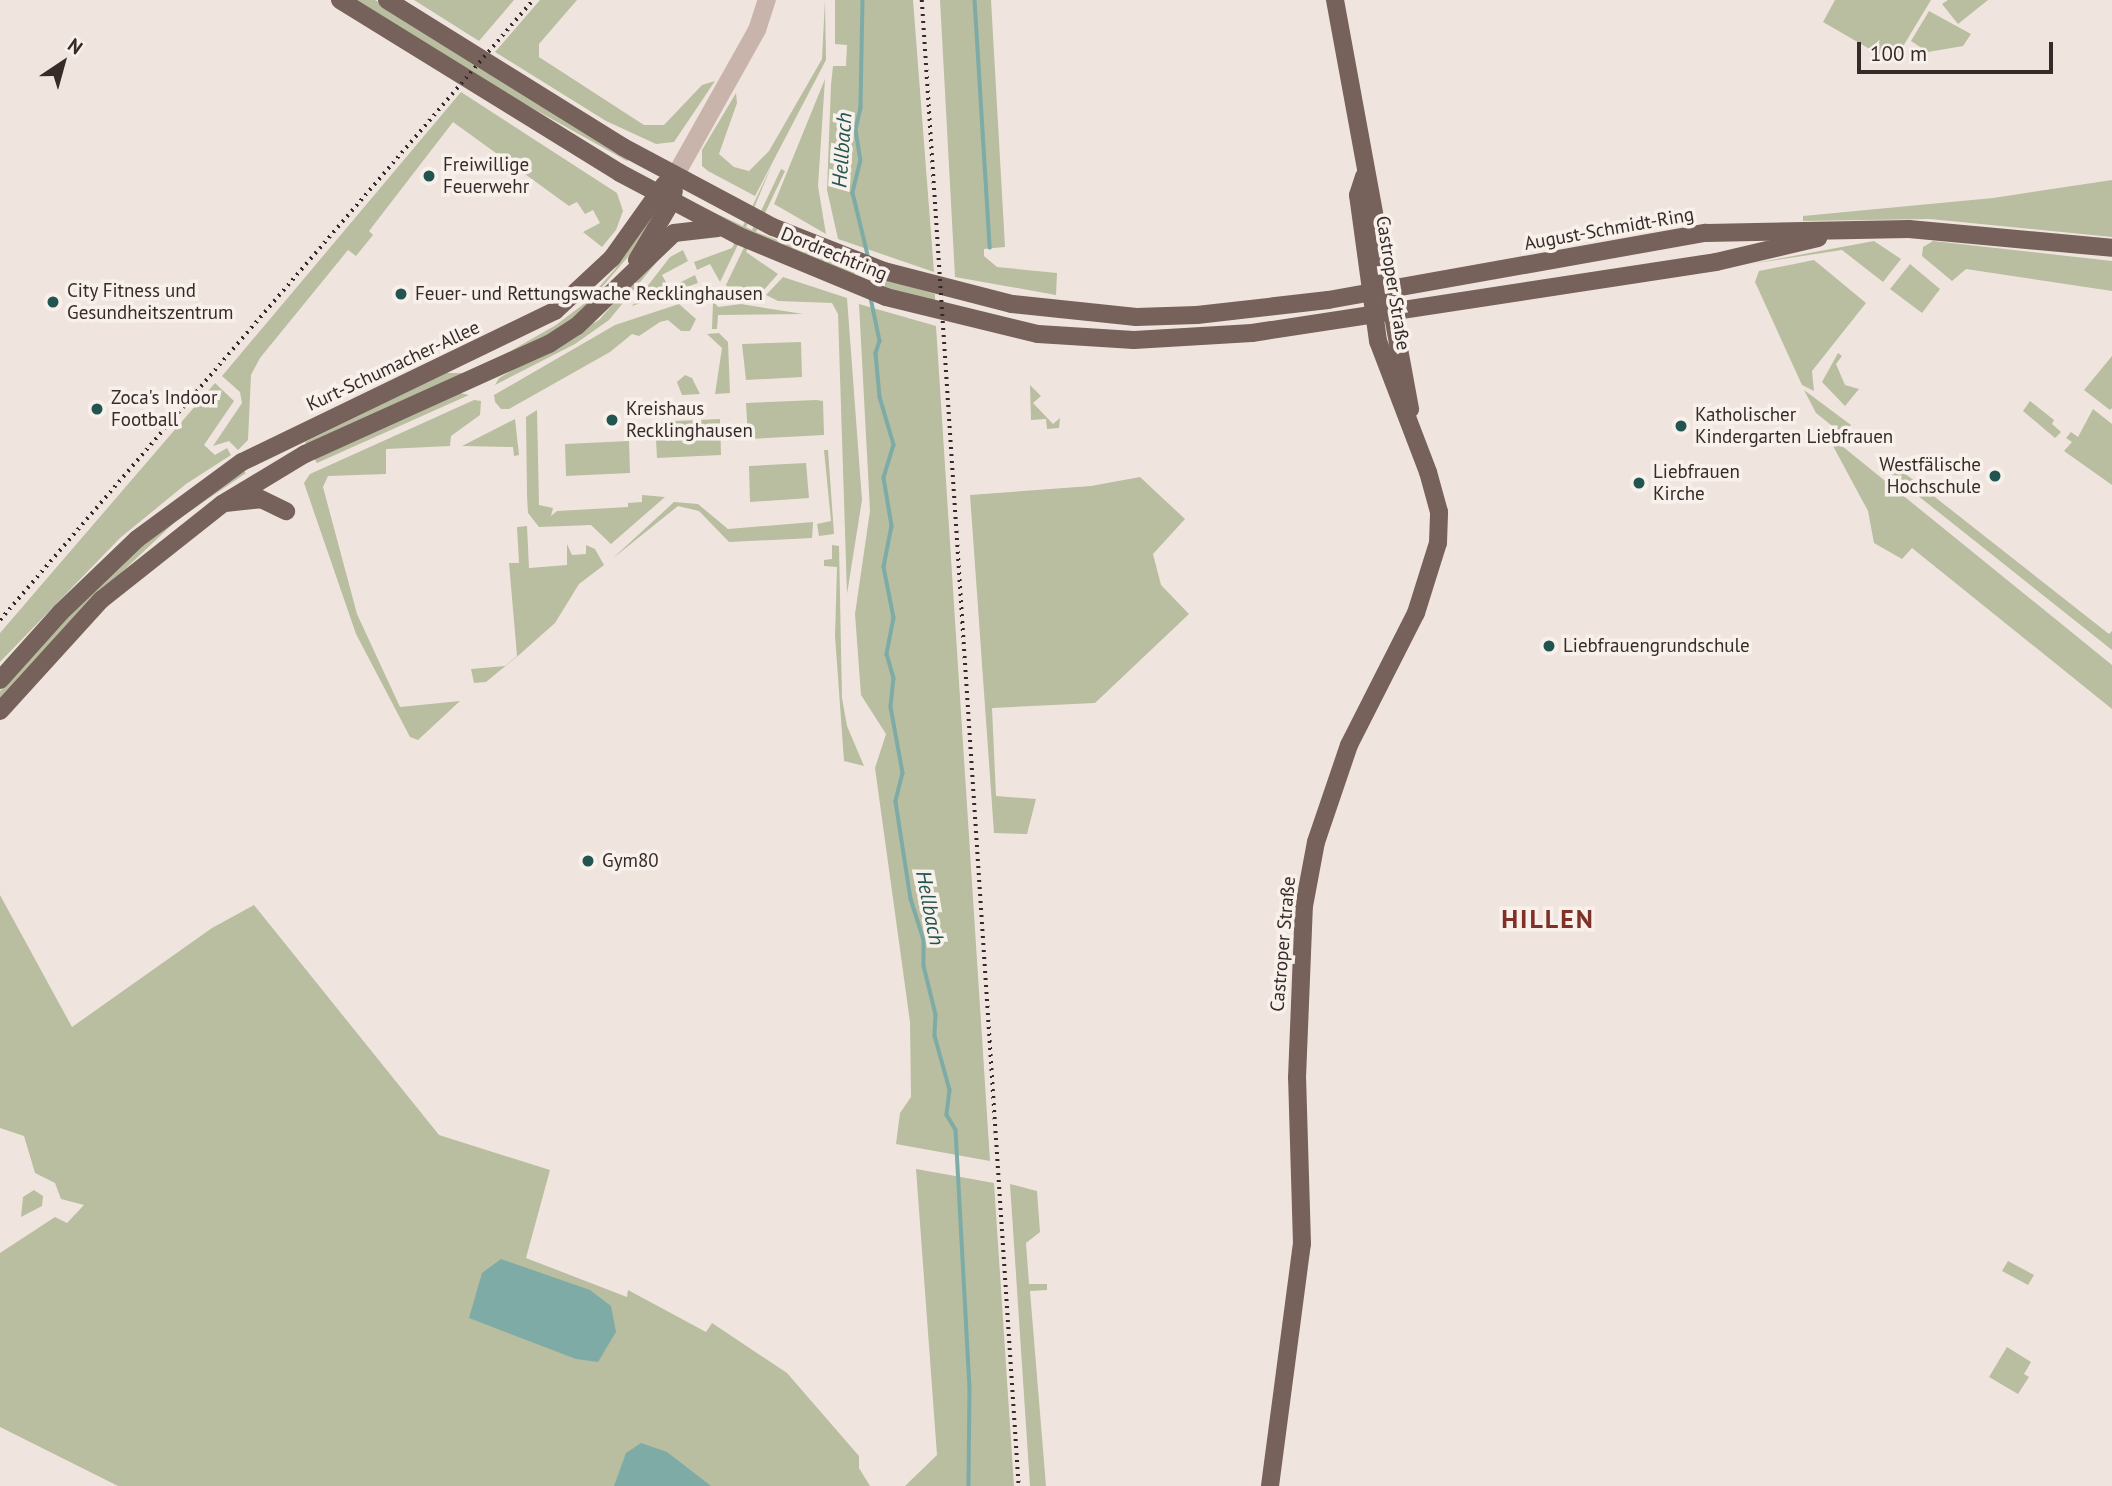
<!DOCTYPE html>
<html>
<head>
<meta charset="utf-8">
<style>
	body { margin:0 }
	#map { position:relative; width:2112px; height:1486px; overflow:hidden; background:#f0e5de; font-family:"PT Sans",sans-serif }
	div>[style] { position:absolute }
	.green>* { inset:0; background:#b8be9f }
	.water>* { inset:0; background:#7faba7 }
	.stream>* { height:3.5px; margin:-1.75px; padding:0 1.75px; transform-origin:1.75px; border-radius:1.75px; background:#7faba7 }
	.minor>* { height:18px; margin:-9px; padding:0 9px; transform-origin:9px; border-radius:9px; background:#c8b4aa }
	.major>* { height:18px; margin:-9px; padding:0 9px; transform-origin:9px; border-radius:9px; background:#77615b }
	.rail>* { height:3.5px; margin-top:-1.75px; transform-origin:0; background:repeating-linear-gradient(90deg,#362b29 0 2px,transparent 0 7px) }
	.dots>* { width:19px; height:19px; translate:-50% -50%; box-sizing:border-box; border:4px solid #f8f0ea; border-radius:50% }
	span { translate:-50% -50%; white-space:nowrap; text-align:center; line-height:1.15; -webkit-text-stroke:7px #f8f0ea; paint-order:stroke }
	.poi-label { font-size:19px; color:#362b29 }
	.left { translate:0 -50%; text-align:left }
	.right { translate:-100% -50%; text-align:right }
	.street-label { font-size:19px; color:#362b29 }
	.water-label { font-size:21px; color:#225450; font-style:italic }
	.district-label { font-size:26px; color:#7f3128; font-weight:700; letter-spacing:2px }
	.north { position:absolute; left:28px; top:28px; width:70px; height:70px; -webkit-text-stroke:5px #f8f0ea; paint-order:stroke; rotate:36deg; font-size:19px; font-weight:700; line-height:28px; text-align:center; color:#362b29 }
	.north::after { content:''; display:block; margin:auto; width:24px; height:32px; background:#362b29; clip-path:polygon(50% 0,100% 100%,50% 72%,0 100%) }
	.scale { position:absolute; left:1857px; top:42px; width:196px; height:32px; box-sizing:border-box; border:4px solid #362b29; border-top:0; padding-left:9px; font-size:21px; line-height:24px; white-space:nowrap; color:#362b29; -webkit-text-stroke:5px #f8f0ea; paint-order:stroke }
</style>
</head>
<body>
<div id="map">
	<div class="green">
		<div style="clip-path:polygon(354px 0,375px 0,630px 158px,627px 161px,507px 94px)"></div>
		<div style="clip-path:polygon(414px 0,514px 0,479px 41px)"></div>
		<div style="clip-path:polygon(540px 0,577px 0,539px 44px,539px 57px,644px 125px,664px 125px,702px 85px,715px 81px,674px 142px,656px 144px,606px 121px,495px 52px)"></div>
		<div style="clip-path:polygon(825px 0,826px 60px,755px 196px,708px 171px,702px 166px,702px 150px,736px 93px,737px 103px,719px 154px,734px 167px,749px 171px,769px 151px,822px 59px)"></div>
		<div style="clip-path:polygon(835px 0,913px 0,934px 272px,838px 239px,827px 190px,831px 85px,833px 66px,846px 66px,847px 45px,835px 44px)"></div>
		<div style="clip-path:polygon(940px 0,991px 0,1005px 247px,984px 249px,984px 256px,997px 267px,1057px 273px,1056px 295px,955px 277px)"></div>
		<div style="clip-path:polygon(1835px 0,1931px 0,1899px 53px,1886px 45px,1880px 55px,1823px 22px)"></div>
		<div style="clip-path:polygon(1948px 0,1988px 0,1958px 24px,1942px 4px)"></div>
		<div style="clip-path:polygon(1929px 11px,1971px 34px,1963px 46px,1928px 52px,1911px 41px)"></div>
		<div style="clip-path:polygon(825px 79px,818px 186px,826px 234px,774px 204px)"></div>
		<div style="clip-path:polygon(461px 92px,617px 193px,623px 211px,616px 230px,602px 247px,583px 232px,600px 223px,593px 210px,585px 214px,577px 202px,569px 206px,453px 122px,369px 231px,373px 235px,356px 256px,348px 250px,260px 358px,251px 375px,248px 440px,238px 450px,229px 441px,213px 446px,242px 403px,240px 392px,222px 376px)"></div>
		<div style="clip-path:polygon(772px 165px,746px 227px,752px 230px,781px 169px,785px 171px,756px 232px,854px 269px,855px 279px,753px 236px,746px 252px,778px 274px,761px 293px,733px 295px,726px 285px,750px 235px,744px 232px,720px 282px,710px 264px,697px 270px,694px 262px,732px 248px,741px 230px,681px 197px,743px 226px)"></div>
		<div style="clip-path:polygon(2112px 180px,2112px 237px,1930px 219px,1803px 221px,1803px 216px,1993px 198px)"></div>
		<div style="clip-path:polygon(645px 221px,650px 223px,633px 251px,578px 315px,536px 342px,493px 361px,556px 325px,585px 303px,615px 269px)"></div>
		<div style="clip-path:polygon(1874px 241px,1901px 259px,1883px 282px,1842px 250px,1750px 264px)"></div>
		<div style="clip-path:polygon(1933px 241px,2112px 261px,2112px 291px,1966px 269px,1952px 281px,1922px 256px,1923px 247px)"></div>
		<div style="clip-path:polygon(662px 249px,664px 253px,609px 320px,575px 344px,495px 385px,499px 378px,599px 320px)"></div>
		<div style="clip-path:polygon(683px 250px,688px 261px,662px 275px,669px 288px,695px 275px,698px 283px,632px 306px,670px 257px)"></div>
		<div style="clip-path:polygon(1814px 260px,1866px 303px,1812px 371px,1814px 391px,1802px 385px,1755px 282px,1759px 271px)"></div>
		<div style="clip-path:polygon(1910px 264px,1940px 289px,1922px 313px,1890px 289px)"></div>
		<div style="clip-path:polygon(783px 277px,847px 298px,862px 500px,847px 594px,838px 314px,832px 303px,778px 301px,766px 295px)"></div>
		<div style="clip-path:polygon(885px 279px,935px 294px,935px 305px,885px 290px)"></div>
		<div style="clip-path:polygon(713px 301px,718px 307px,741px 304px,803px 314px,718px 315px,717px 329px,712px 329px)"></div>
		<div style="clip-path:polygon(679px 304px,696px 319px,690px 331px,681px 331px,668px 320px,660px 322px,639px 336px,632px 334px,610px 352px,509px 409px,501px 409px,495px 402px,494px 395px,615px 325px)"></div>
		<div style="clip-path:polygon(859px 304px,936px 326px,990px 1161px,896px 1144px,900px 1113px,911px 1097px,910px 1022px,875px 768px,886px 734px,861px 695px,855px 614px,870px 511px)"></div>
		<div style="clip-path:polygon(719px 333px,728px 342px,730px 393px,715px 394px,722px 348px,707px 334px)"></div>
		<div style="clip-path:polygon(801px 342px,802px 377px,746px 380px,742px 344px)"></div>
		<div style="clip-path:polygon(1838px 353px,1842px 356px,1836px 364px,1845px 385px,1859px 389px,1845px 406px,1822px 382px)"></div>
		<div style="clip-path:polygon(2112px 356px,2112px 408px,2110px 410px,2084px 390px)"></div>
		<div style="clip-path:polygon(446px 373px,463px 373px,307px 446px,305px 442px)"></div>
		<div style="clip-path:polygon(685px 375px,692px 378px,700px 394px,682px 395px,677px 382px)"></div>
		<div style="clip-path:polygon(215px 383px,234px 401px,204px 445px,215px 455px,227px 448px,231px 455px,186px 484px,120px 538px,0 662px,0 633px)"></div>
		<div style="clip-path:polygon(1030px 385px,1041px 396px,1033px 403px,1053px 424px,1060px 418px,1059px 428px,1047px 429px,1046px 419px,1031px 420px)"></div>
		<div style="clip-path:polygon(1804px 390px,1851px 425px,1844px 435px,1862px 450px,1816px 413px)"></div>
		<div style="clip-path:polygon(460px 393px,469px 395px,317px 463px,313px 457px)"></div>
		<div style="clip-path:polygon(474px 400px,481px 401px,480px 415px,451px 436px,450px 446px,386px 449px,386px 474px,328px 476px,323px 487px,357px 614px,400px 707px,460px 701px,418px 740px,410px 737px,356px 634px,304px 483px,310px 474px)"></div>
		<div style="clip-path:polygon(816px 400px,823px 401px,824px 435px,748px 439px,746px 403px)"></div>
		<div style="clip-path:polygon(2030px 401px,2054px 420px,2052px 424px,2061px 432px,2055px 438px,2023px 411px)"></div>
		<div style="clip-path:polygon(2093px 409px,2112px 424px,2112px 485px,2064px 451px,2072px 442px,2066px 438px,2071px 432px,2078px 437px)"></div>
		<div style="clip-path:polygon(537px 410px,539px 505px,553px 508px,551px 516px,557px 511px,628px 507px,628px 503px,642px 502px,642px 495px,665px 497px,611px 544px,591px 525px,539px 527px,528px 513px,527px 496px,526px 417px)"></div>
		<div style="clip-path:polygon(515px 419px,519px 455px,514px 456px,513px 447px,462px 446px)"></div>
		<div style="clip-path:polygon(720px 419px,721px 455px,657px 458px,655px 422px)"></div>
		<div style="clip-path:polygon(1826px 433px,2112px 665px,2112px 709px,1912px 548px,1902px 559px,1874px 543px,1868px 511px)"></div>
		<div style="clip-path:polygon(629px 441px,630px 473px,566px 476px,565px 444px)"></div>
		<div style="clip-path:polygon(824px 450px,828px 450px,834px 534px,819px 536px,817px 524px,831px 521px)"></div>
		<div style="clip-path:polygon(1884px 457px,2109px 634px,2112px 631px,2112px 650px,1878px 464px)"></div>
		<div style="clip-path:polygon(806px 463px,809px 498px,750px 502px,749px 466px)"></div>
		<div style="clip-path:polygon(243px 470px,246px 473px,177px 520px,88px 604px,0 700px,0 691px,43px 642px,150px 537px)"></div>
		<div style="clip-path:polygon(1140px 477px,1185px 519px,1153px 554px,1161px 585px,1189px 614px,1095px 703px,992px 708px,996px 796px,1036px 799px,1027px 834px,994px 833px,970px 495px,1091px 486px)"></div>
		<div style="clip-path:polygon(674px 502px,698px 504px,728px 529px,813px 522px,812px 538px,729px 542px,699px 511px,678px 506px,612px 559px)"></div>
		<div style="clip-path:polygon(527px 526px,529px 568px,567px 565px,567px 544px,572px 555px,586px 554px,586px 545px,595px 549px,604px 565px,579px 584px,555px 623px,519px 655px,486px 682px,474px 683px,471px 669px,505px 666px,517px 656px,509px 563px,519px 563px,517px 527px)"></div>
		<div style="clip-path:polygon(832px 545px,839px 546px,842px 698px,847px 726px,864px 766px,844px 761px,835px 636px,837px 567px,824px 566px,824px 560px,832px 559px)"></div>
		<div style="clip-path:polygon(0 895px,72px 1027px,212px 928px,254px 905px,439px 1135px,550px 1170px,526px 1258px,627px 1297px,628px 1290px,706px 1332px,712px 1323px,787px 1373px,859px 1456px,859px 1468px,870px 1486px,118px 1486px,0 1427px,0 1253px,55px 1217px,67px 1223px,84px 1205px,61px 1199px,55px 1183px,35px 1173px,24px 1136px,0 1128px)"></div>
		<div style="clip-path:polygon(916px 1169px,994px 1183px,1014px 1486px,905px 1486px,937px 1455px)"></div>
		<div style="clip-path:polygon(1010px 1184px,1037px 1191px,1040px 1232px,1026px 1243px,1029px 1284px,1047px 1284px,1047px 1290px,1030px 1291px,1046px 1486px,1030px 1486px)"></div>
		<div style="clip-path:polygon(34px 1190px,43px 1196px,42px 1206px,21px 1217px,23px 1197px)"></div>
		<div style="clip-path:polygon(2008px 1261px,2034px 1275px,2028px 1285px,2002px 1271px)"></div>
		<div style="clip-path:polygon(2007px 1347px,2031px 1362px,2024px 1374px,2029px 1377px,2018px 1394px,1989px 1377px)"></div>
	</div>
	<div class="water">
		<div style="clip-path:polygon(501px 1259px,590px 1290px,611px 1306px,616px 1332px,598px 1362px,576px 1359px,469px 1318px,482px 1273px)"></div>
		<div style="clip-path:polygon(641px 1443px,667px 1452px,711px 1486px,614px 1486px,626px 1453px)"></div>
	</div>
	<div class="stream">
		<div style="left:863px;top:0;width:108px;rotate:91.1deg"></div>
		<div style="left:861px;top:108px;width:23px;rotate:103deg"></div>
		<div style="left:856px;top:130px;width:30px;rotate:81deg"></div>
		<div style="left:861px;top:160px;width:34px;rotate:104deg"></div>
		<div style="left:853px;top:193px;width:68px;rotate:76.4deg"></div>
		<div style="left:975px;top:0;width:248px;rotate:86.5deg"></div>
		<div style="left:871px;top:298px;width:44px;rotate:78.2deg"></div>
		<div style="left:880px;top:341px;width:13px;rotate:108deg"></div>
		<div style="left:876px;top:353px;width:44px;rotate:84.8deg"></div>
		<div style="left:880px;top:397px;width:50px;rotate:73.7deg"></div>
		<div style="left:894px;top:445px;width:34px;rotate:107deg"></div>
		<div style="left:884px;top:478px;width:49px;rotate:80.5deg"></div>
		<div style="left:892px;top:526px;width:42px;rotate:101deg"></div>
		<div style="left:884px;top:567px;width:52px;rotate:78.9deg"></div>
		<div style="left:894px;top:618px;width:37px;rotate:101deg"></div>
		<div style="left:887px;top:654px;width:25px;rotate:74deg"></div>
		<div style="left:894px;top:678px;width:29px;rotate:96deg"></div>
		<div style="left:891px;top:707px;width:67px;rotate:79.7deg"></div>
		<div style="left:903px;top:773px;width:30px;rotate:104deg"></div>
		<div style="left:896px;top:802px;width:98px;rotate:81.2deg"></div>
		<div style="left:911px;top:899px;width:43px;rotate:72.4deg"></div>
		<div style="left:924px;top:940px;width:26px;rotate:90deg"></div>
		<div style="left:924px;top:966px;width:50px;rotate:76.2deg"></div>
		<div style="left:936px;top:1015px;width:21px;rotate:93deg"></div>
		<div style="left:935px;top:1036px;width:56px;rotate:74.5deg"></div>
		<div style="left:950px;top:1090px;width:25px;rotate:97deg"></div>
		<div style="left:947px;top:1115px;width:17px;rotate:59deg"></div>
		<div style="left:956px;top:1130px;width:257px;rotate:86.9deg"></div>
		<div style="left:970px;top:1387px;width:99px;rotate:90.6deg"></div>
	</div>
	<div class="minor">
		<div style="left:675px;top:176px;width:167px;rotate:-60.7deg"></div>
		<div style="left:757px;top:30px;width:32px;rotate:-72deg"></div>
	</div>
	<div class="major">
		<div style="left:340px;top:0;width:329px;rotate:31.7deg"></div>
		<div style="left:620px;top:173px;width:135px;rotate:27.9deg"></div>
		<div style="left:739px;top:236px;width:159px;rotate:22.5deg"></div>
		<div style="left:886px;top:297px;width:156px;rotate:13.7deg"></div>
		<div style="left:1038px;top:334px;width:96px;rotate:3.6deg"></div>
		<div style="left:1134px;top:340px;width:118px;rotate:-3.4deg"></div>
		<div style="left:1252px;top:333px;width:469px;rotate:-8.7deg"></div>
		<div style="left:1716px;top:262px;width:105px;rotate:-13.2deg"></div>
		<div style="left:387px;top:0;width:278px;rotate:31.9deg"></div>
		<div style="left:623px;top:147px;width:170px;rotate:28.1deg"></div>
		<div style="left:773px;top:227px;width:119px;rotate:21.6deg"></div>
		<div style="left:884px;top:271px;width:132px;rotate:14.5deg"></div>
		<div style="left:1012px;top:304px;width:125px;rotate:6deg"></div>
		<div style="left:1136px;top:317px;width:61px;rotate:-1.9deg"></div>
		<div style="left:1197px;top:315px;width:132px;rotate:-6.5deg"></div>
		<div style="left:1328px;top:300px;width:384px;rotate:-10.1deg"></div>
		<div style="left:1706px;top:233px;width:203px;rotate:-1.1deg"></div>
		<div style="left:1909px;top:229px;width:204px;rotate:5.3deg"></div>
		<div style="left:1335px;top:0;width:416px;rotate:79.6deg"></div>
		<div style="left:637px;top:260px;width:69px;rotate:-59.3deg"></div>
		<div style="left:672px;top:201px;width:11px;rotate:-80deg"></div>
		<div style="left:225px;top:503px;width:36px;rotate:-6deg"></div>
		<div style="left:261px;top:499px;width:28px;rotate:26deg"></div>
		<div style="left:0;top:680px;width:91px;rotate:-48.1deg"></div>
		<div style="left:61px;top:612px;width:105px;rotate:-43.8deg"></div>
		<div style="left:137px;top:539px;width:130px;rotate:-36.3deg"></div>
		<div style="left:242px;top:462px;width:348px;rotate:-25.8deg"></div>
		<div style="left:555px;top:311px;width:78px;rotate:-42.9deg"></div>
		<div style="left:612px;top:258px;width:90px;rotate:-54.5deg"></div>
		<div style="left:0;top:711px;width:150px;rotate:-47.7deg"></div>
		<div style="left:101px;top:600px;width:154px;rotate:-38.4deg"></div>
		<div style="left:222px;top:504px;width:97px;rotate:-31.1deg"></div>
		<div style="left:305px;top:454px;width:268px;rotate:-24.3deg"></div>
		<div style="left:549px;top:344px;width:33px;rotate:-33deg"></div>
		<div style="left:577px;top:326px;width:134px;rotate:-43.8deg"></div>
		<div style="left:674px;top:233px;width:44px;rotate:-6.5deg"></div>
		<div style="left:1270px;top:1486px;width:244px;rotate:-82.5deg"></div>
		<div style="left:1302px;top:1244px;width:166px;rotate:-91.7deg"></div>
		<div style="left:1297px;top:1078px;width:172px;rotate:-87.7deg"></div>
		<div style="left:1304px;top:906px;width:65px;rotate:-79.4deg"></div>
		<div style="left:1316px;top:842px;width:102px;rotate:-71.2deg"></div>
		<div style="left:1349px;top:745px;width:148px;rotate:-63.1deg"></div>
		<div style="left:1416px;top:613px;width:73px;rotate:-72.6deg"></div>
		<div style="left:1438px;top:543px;width:31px;rotate:-88deg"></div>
		<div style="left:1439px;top:512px;width:41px;rotate:-105.4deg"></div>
		<div style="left:1428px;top:472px;width:140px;rotate:-110.9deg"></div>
		<div style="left:1378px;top:341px;width:147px;rotate:-97.8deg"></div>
		<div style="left:1358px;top:195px;width:20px;rotate:-72deg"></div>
	</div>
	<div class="rail">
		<div style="left:922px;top:0;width:1489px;rotate:86.27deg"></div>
		<div style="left:0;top:620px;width:818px;rotate:-49.32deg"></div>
	</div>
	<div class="dots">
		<div style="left:429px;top:176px;background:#225450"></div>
		<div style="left:401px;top:294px;background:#225450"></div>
		<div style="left:53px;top:302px;background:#225450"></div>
		<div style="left:97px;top:409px;background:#225450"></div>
		<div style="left:612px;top:420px;background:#225450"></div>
		<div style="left:1681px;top:426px;background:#225450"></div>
		<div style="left:1995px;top:476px;background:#225450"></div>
		<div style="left:1639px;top:483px;background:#225450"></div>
		<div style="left:1549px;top:646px;background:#225450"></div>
		<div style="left:588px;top:861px;background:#225450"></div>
	</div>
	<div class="poi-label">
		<span class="left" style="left:443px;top:176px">Freiwillige<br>Feuerwehr</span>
		<span class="left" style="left:67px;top:302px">City Fitness und<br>Gesundheitszentrum</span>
		<span class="left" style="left:415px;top:294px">Feuer- und Rettungswache Recklinghausen</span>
		<span class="left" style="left:111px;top:409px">Zoca's Indoor<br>Football</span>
		<span class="left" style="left:626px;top:420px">Kreishaus<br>Recklinghausen</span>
		<span class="left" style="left:1695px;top:426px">Katholischer<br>Kindergarten Liebfrauen</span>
		<span class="right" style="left:1981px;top:476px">Westfälische<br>Hochschule</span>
		<span class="left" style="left:1653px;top:483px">Liebfrauen<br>Kirche</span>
		<span class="left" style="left:1563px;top:646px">Liebfrauengrundschule</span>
		<span class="left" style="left:602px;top:861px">Gym80</span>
	</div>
	<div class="street-label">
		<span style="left:1609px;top:229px;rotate:-10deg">August-Schmidt-Ring</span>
		<span style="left:834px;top:254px;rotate:22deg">Dordrechtring</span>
		<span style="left:1393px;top:283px;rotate:81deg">Castroper Straße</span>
		<span style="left:393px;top:366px;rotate:-25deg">Kurt-Schumacher-Allee</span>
		<span style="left:1283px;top:944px;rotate:-85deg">Castroper Straße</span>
	</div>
	<div class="water-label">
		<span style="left:842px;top:150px;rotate:-86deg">Hellbach</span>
		<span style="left:930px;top:908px;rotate:79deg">Hellbach</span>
	</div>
	<div class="district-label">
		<span style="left:1548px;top:919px">HILLEN</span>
	</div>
	<div class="north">N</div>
	<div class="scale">100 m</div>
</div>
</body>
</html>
